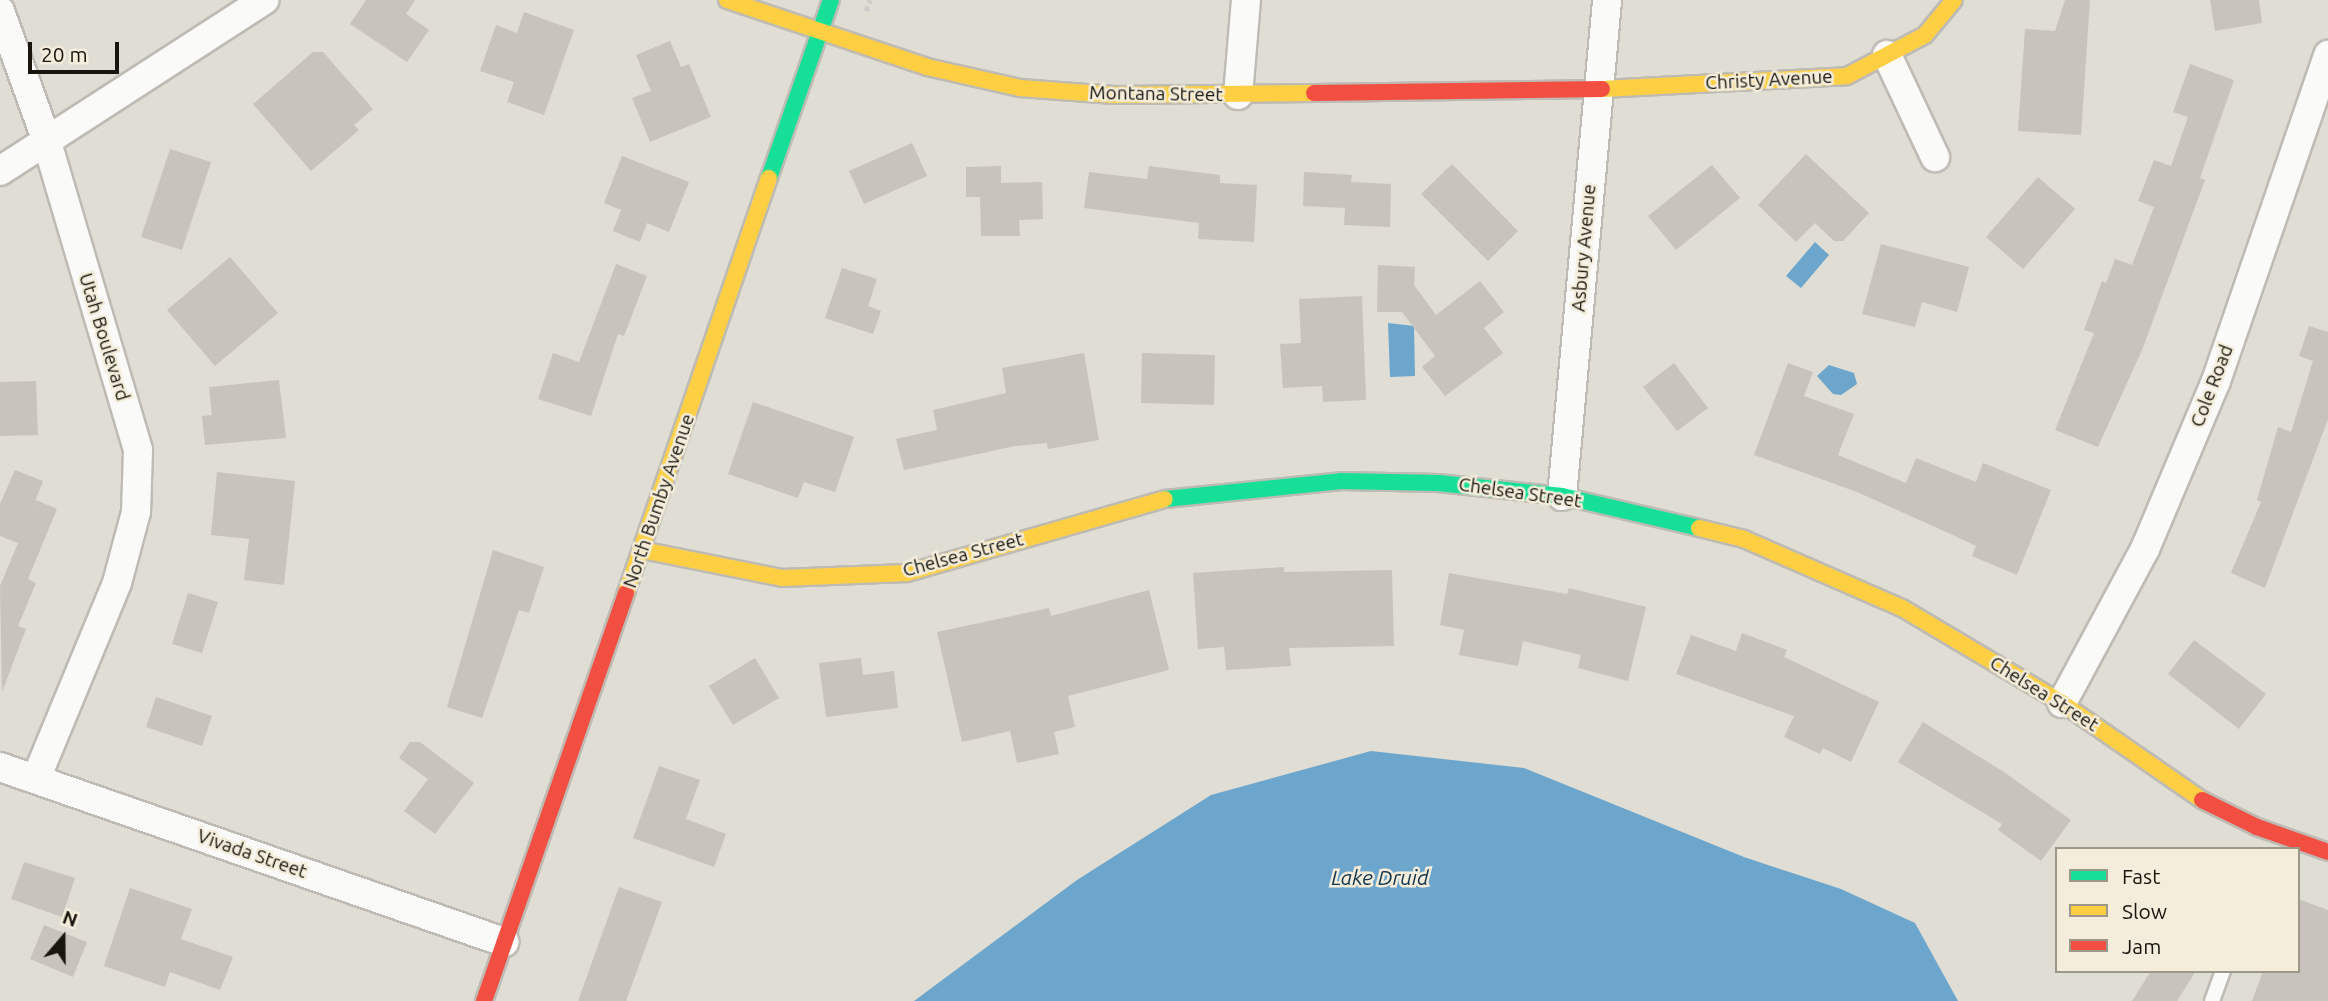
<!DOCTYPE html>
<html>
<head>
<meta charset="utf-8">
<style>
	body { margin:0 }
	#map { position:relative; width:2328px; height:1001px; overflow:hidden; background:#e0ddd4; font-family:Ubuntu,sans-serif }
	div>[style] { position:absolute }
	.water>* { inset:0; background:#6da6cc }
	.building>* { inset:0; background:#c8c3bd }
	.path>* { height:4.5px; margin-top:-2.25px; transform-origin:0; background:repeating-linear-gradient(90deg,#cccbc8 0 5px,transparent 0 8.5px) }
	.roads { filter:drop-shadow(2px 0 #bebbb4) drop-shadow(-2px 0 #bebbb4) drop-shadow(0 2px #bebbb4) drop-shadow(0 -2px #bebbb4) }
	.lane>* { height:14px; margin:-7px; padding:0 7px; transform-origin:7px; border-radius:7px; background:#fafaf9 }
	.street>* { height:28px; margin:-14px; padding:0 14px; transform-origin:14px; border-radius:14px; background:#fafaf9 }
	.fast>* { height:16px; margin:-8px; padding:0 8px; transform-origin:8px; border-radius:8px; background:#16e098 }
	.slow>* { height:16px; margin:-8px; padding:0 8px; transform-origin:8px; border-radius:8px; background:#ffcf43 }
	.jam>* { height:16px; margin:-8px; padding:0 8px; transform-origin:8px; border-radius:8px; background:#f24e42 }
	span { translate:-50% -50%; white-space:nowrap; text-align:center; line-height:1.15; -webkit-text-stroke:5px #f4eddb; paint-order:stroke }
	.street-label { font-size:19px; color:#17150e }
	.water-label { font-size:21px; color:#12354d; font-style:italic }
	.legend { position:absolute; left:2055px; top:847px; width:245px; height:126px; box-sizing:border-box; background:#f4eddb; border:2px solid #9c9789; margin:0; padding:9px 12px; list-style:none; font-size:21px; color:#17150e }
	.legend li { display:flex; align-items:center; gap:14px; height:35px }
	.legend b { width:35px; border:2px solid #9c9789 }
	.north { position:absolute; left:28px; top:903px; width:70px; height:70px; -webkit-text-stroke:5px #f4eddb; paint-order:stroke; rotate:20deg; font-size:19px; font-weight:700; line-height:28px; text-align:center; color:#17150e }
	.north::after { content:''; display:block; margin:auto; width:24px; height:32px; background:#17150e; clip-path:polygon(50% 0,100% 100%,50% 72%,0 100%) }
	.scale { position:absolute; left:28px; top:42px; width:91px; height:32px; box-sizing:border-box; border:4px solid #17150e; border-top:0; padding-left:9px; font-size:21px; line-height:24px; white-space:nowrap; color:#17150e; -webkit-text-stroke:5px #f4eddb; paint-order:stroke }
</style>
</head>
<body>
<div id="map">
	<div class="water">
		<div style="clip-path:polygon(1815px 242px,1829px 255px,1801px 288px,1786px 276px)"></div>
		<div style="clip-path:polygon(1388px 323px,1414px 326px,1415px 376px,1390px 377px)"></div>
		<div style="clip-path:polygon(1829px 365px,1854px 373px,1857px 384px,1841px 395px,1833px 394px,1817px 376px)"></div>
		<div style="clip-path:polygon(1371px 751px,1524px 768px,1744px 857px,1841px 889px,1915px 923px,1958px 1001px,914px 1001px,1077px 880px,1211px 795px)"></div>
	</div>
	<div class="building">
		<div style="clip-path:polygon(366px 0,415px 0,406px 14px,429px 30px,407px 62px,350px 24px)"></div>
		<div style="clip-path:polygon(2065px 0,2090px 0,2081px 135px,2018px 131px,2025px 29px,2055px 31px)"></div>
		<div style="clip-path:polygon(2210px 0,2259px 0,2262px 23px,2215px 31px)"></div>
		<div style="clip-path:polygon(524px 12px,574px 30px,544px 115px,507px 102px,514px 82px,480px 71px,496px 25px,517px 33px)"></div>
		<div style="clip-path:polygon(670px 41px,681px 67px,689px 64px,711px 117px,650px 142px,632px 98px,651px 91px,636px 55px)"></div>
		<div style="clip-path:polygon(313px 52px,323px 52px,373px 109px,354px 125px,359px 130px,311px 171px,253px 104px)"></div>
		<div style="clip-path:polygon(2190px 64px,2234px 80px,2200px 178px,2205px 180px,2142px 350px,2098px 447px,2055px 430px,2094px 333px,2084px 330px,2102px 281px,2106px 283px,2115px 259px,2132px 265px,2154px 207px,2138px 201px,2154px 160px,2171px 166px,2188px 117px,2173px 112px)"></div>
		<div style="clip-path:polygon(912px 143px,927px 176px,864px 204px,849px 171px)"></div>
		<div style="clip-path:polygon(170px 149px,211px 162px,182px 250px,141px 237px)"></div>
		<div style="clip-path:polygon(1806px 154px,1869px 213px,1843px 241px,1834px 241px,1815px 223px,1796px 242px,1758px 205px)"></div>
		<div style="clip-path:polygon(622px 156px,689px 182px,669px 232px,647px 223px,640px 242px,613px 231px,621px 210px,604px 203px)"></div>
		<div style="clip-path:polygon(1452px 164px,1518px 231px,1488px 261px,1421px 194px)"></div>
		<div style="clip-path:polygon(1712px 165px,1740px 198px,1676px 250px,1648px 216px)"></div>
		<div style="clip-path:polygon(1001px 166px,1001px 183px,1042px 182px,1043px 219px,1019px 220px,1020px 236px,981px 236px,980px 197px,966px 197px,966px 167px)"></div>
		<div style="clip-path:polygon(1149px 166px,1220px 175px,1220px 183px,1257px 185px,1254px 242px,1198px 239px,1199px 223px,1084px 208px,1089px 172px,1147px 179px)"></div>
		<div style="clip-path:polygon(1304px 172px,1352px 175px,1351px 182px,1391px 184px,1390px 227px,1344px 225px,1345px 208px,1303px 206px)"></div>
		<div style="clip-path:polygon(2038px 177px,2075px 209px,2023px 269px,1986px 237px)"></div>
		<div style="clip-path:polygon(1881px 244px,1969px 267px,1957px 312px,1922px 302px,1915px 327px,1862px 314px)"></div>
		<div style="clip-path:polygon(230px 257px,278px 313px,215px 366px,167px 310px)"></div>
		<div style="clip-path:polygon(616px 264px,647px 276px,624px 336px,618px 334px,591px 416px,538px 399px,553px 353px,579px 362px)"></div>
		<div style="clip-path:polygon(1378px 265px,1415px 267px,1414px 285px,1436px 315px,1480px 281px,1504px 312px,1484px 328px,1503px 353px,1445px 396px,1422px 367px,1435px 356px,1402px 312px,1377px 312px)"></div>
		<div style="clip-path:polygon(842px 268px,877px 279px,868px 306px,881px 311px,873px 334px,825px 318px)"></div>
		<div style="clip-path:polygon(1362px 296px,1366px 400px,1323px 402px,1322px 386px,1283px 388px,1280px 344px,1301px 343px,1299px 299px)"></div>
		<div style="clip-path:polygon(2309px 326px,2328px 332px,2328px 419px,2265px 588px,2231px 573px,2261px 502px,2257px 500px,2278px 427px,2291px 432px,2313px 361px,2299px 356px)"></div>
		<div style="clip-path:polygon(1084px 353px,1099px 440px,1048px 449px,1047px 443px,1015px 446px,904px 470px,896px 439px,937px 430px,933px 410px,1006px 393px,1002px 368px)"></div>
		<div style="clip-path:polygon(1142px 353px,1215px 355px,1214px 405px,1141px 403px)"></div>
		<div style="clip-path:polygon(1674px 363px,1708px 408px,1677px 431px,1643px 387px)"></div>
		<div style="clip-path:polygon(1788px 363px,1813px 372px,1804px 396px,1854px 414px,1838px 455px,1906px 483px,1916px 458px,1976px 482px,1983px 463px,2051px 490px,2017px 575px,1972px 556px,1976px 546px,1955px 536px,1857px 492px,1754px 455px)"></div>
		<div style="clip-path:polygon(279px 380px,286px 438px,205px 445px,202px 416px,212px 415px,209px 387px)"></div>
		<div style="clip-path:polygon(36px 381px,38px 435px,0 436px,0 382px)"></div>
		<div style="clip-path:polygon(753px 402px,854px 437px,835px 492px,804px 482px,798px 498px,728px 474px)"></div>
		<div style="clip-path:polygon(15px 470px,43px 481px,31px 512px,36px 500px,57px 509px,28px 579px,36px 583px,18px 626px,26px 629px,2px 692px,0 586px,18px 543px,0 536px,0 504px)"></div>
		<div style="clip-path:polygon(217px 472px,295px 481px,284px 585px,244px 580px,249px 539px,211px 535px)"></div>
		<div style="clip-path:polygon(493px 550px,544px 567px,529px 613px,519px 610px,482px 718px,447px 707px)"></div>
		<div style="clip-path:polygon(1284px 567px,1284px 572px,1392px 570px,1394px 646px,1289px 648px,1291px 666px,1226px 670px,1224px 647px,1198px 649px,1193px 573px)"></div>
		<div style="clip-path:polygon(1449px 573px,1567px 594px,1569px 588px,1646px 607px,1628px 681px,1578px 668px,1581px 655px,1523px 641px,1518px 666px,1459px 655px,1464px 630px,1440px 625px)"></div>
		<div style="clip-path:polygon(1149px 590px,1169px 670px,1068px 696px,1075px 727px,1054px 732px,1059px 754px,1017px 763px,1010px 731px,962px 742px,937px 632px,1049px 608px,1051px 616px)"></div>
		<div style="clip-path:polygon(188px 593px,218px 602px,202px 653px,172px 644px)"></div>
		<div style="clip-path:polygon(1742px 633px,1787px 650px,1784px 657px,1879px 702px,1851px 762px,1823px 748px,1820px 754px,1784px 737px,1794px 716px,1676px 674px,1691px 635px,1736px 651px)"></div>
		<div style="clip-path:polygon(2194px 640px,2266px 694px,2239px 729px,2168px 674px)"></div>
		<div style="clip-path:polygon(755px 658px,779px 698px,733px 725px,709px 686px)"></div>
		<div style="clip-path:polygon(861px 658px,863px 675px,894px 671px,898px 708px,826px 717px,819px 663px)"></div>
		<div style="clip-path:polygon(156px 697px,212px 716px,202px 746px,146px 727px)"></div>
		<div style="clip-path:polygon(1923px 722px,2004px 772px,2071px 820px,2041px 861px,1998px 830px,2002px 824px,1898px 762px)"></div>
		<div style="clip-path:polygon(410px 742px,420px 742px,474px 783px,435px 834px,404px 811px,428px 779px,399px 758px)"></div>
		<div style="clip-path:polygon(659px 766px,700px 780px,686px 819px,726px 834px,714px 867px,633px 838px)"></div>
		<div style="clip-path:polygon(24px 862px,75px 878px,62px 917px,11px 899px)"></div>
		<div style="clip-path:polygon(619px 887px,662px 902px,626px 1001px,578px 1001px)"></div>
		<div style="clip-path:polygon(130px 888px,192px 909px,181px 939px,233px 957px,220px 990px,170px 972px,165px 987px,104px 966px)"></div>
		<div style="clip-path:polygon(2298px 899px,2328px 910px,2328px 1001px,2252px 1001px,2263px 971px,2298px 971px)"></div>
		<div style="clip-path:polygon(44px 925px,87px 942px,73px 977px,30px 959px)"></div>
		<div style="clip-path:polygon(2151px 971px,2196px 971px,2177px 1001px,2132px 1001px)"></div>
	</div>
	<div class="path">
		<div style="left:866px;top:11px;width:12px;rotate:-70deg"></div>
	</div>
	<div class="roads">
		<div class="lane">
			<div style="left:2212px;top:1001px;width:32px;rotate:-70deg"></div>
		</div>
		<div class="street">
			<div style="left:0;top:11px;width:136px;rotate:70.2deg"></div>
			<div style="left:46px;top:139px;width:324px;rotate:73.5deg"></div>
			<div style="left:138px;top:450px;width:62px;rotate:91.8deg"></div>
			<div style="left:136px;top:512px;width:73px;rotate:105deg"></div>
			<div style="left:117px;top:583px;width:212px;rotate:112.5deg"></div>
			<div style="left:1887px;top:55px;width:113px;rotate:64.8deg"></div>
			<div style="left:1238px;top:95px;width:95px;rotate:-85.2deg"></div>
			<div style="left:0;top:171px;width:315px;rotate:-32.9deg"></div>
			<div style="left:1562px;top:496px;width:498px;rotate:-84.8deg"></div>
			<div style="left:2062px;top:703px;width:175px;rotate:-61.7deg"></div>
			<div style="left:2145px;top:549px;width:182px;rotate:-67.1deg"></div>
			<div style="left:2216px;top:381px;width:345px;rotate:-71deg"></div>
			<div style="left:0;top:767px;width:534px;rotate:19.15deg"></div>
		</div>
		<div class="fast">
			<div style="left:769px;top:178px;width:188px;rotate:-70.8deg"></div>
			<div style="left:1165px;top:499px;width:177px;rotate:-5.8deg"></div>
			<div style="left:1341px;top:481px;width:97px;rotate:1.2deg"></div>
			<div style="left:1438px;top:483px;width:125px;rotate:6deg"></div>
			<div style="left:1562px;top:496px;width:141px;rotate:13.1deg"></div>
		</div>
		<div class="slow">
			<div style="left:727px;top:0;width:211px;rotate:18.5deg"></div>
			<div style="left:927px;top:67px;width:95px;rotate:12.7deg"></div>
			<div style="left:1020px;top:88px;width:94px;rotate:4.3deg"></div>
			<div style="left:1114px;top:95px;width:200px;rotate:-0.6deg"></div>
			<div style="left:1602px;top:89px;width:245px;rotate:-3deg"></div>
			<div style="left:1847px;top:76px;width:88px;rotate:-27.7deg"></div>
			<div style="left:1925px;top:35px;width:45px;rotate:-50.4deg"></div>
			<div style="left:1699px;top:528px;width:46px;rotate:13.7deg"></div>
			<div style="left:1744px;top:539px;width:172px;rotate:23.6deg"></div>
			<div style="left:1902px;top:608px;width:186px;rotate:30.7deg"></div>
			<div style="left:2062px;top:703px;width:170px;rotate:34.7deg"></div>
			<div style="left:642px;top:550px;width:143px;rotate:11.3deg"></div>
			<div style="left:782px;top:578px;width:125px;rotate:-2.3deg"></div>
			<div style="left:907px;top:573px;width:268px;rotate:-16deg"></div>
			<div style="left:626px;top:593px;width:439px;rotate:-71deg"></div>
		</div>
		<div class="jam">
			<div style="left:1314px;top:93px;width:288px;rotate:-0.8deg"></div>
			<div style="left:2202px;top:800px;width:61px;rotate:26.1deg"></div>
			<div style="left:2257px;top:827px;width:75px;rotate:19.4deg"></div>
			<div style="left:484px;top:1001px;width:432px;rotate:-70.8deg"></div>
		</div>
	</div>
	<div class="street-label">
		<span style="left:1769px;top:80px;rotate:-3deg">Christy Avenue</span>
		<span style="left:1156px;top:94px;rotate:1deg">Montana Street</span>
		<span style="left:1584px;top:248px;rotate:-85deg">Asbury Avenue</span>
		<span style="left:104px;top:337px;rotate:73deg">Utah Boulevard</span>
		<span style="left:2212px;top:386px;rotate:-69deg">Cole Road</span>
		<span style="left:1520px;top:493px;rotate:8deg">Chelsea Street</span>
		<span style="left:659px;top:501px;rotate:-71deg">North Bumby Avenue</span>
		<span style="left:963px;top:555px;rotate:-15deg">Chelsea Street</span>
		<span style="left:2044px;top:694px;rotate:32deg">Chelsea Street</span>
		<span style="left:252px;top:854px;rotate:19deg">Vivada Street</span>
	</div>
	<div class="water-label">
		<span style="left:1380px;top:877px">Lake Druid</span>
	</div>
	<ul class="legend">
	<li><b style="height:9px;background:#16e098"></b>Fast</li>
	<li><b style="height:9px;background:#ffcf43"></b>Slow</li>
	<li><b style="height:9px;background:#f24e42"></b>Jam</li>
	</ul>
	<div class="north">N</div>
	<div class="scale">20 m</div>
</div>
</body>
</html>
